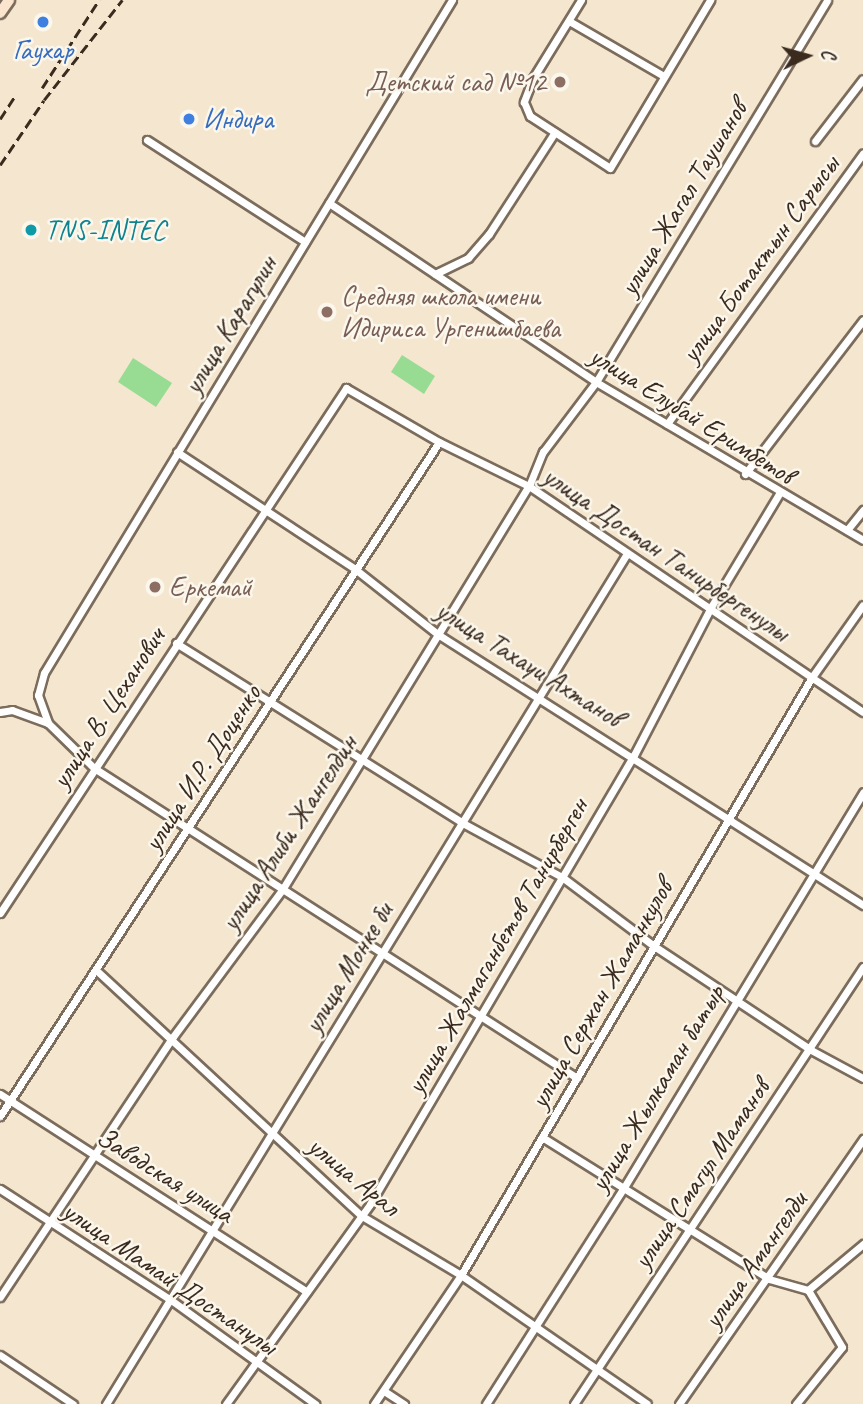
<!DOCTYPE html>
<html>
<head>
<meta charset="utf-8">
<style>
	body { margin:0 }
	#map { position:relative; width:863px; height:1404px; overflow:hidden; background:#f5e7cf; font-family:Caveat,sans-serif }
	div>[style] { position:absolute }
	.green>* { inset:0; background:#98db92 }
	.roads { filter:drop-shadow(2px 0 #7c6c5c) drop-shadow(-2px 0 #7c6c5c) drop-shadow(0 2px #7c6c5c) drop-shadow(0 -2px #7c6c5c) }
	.street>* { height:7px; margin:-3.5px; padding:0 3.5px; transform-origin:3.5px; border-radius:3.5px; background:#fff }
	.secondary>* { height:10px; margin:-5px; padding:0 5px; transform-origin:5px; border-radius:5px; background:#fce5cf }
	.rail>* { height:2.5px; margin-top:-1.25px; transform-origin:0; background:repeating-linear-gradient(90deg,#3b2a1e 0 10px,transparent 0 15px) }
	.dots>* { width:19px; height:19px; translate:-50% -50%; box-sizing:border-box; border:4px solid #fbf7ec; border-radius:50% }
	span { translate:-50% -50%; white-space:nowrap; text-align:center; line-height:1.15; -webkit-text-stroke:5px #fbf7ec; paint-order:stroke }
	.shop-label { font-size:28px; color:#366cbe }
	.left { translate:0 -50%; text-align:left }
	.education-label { font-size:28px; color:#785e54 }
	.right { translate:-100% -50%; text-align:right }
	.street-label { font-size:28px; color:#3b2a1e }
	.culture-label { font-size:28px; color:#0d838f }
	.north { position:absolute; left:772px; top:21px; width:70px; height:70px; -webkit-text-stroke:5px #fbf7ec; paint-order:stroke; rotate:85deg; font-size:19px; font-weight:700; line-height:28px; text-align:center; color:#3b2a1e }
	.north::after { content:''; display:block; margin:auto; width:24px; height:32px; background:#3b2a1e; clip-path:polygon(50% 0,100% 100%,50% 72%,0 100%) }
</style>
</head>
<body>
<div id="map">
	<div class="green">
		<div style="clip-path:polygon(402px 355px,435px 376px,424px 394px,391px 372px)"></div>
		<div style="clip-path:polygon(133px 358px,172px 383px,156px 407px,118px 382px)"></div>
	</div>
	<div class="roads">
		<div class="street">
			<div style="left:452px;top:0;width:787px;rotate:121.23deg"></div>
			<div style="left:44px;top:673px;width:23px;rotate:105deg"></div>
			<div style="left:38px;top:695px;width:30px;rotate:70deg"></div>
			<div style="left:48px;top:723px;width:64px;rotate:44.4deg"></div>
			<div style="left:94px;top:768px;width:574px;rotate:32.69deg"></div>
			<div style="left:581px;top:0;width:92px;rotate:121.6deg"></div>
			<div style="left:533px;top:78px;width:26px;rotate:111deg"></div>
			<div style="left:524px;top:102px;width:15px;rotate:67deg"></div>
			<div style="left:530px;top:116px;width:95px;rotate:33deg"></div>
			<div style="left:610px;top:168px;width:196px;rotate:-59.2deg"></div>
			<div style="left:569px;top:21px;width:110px;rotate:30.1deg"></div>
			<div style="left:147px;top:140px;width:188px;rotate:32.8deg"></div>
			<div style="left:815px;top:141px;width:78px;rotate:-52.3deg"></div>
			<div style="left:329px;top:203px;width:321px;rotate:33.8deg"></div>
			<div style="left:596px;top:382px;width:310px;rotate:30.6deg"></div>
			<div style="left:435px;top:274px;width:37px;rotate:-26deg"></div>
			<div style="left:468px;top:258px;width:32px;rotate:-49deg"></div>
			<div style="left:489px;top:234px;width:121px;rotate:-57.1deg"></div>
			<div style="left:667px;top:424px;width:334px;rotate:-54.1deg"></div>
			<div style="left:177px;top:452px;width:213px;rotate:33.3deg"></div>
			<div style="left:355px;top:569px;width:107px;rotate:38.2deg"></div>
			<div style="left:439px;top:635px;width:503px;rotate:32.49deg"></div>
			<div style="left:745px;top:474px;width:194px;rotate:-52.5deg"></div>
			<div style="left:847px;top:530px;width:26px;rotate:-51deg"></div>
			<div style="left:176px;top:643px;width:337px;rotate:32.1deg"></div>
			<div style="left:461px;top:822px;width:115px;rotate:28.6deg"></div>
			<div style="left:562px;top:877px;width:115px;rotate:36.9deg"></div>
			<div style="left:654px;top:946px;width:188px;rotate:33.5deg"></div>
			<div style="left:811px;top:1050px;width:59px;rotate:28.3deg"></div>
			<div style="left:0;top:712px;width:12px;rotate:-9deg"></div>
			<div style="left:12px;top:710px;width:38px;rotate:20deg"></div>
			<div style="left:0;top:913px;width:629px;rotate:-56.61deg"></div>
			<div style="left:346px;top:388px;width:108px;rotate:30.1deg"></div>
			<div style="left:439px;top:442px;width:100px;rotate:26.1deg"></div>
			<div style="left:529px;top:486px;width:403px;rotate:34.1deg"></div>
			<div style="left:96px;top:970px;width:362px;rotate:42.8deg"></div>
			<div style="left:362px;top:1216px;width:115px;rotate:30.8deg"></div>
			<div style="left:461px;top:1275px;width:226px;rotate:34.7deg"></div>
			<div style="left:0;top:1094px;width:365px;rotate:32.8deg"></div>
			<div style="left:0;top:1116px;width:804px;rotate:-56.92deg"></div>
			<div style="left:542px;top:1137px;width:268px;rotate:32deg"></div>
			<div style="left:769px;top:1279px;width:41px;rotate:15.8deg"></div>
			<div style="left:0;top:1189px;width:204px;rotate:33deg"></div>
			<div style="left:171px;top:1300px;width:178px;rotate:35.8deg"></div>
			<div style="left:808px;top:1290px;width:72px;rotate:-39.9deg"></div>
			<div style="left:0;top:1297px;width:311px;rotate:-56.4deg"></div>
			<div style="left:172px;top:1038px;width:184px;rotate:-53.4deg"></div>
			<div style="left:282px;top:890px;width:474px;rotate:-58.6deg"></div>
			<div style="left:529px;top:486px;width:37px;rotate:-68deg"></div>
			<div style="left:543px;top:452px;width:88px;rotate:-52.9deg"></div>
			<div style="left:596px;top:382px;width:446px;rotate:-58.8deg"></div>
			<div style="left:0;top:1355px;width:88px;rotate:33.9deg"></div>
			<div style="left:384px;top:1391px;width:24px;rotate:33deg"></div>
			<div style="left:106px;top:1404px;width:996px;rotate:-58.51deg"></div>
			<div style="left:226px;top:1404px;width:246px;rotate:-54.2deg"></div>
			<div style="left:370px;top:1204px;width:521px;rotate:-59.55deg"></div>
			<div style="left:634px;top:755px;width:167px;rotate:-62.5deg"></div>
			<div style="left:711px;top:607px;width:132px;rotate:-59deg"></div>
			<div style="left:374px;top:1404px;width:156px;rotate:-56deg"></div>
			<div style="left:461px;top:1275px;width:693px;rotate:-59.59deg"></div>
			<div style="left:812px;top:677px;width:88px;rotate:-54.7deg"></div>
			<div style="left:486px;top:1404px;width:255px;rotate:-57.5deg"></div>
			<div style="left:623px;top:1189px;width:464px;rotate:-58.8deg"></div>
			<div style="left:574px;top:1404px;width:524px;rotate:-56.52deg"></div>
			<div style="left:679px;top:1404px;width:323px;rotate:-55.2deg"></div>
			<div style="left:796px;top:1404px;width:73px;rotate:-51.1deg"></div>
			<div style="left:842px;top:1347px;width:66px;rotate:-120.8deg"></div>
		</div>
		<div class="secondary">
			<div style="left:0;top:13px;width:16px;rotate:-55deg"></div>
		</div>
	</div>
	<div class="rail">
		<div style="left:42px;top:88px;width:105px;rotate:-57.1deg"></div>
		<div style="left:0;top:119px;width:27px;rotate:-57deg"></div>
		<div style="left:0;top:165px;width:78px;rotate:-55.9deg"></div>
		<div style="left:44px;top:100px;width:127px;rotate:-52deg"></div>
	</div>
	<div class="dots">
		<div style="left:43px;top:22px;background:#3f7fe0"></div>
		<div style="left:560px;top:82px;background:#8d6e63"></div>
		<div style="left:189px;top:119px;background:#3f7fe0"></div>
		<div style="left:31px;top:230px;background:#0f9aa8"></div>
		<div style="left:327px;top:312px;background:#8d6e63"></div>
		<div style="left:155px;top:587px;background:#8d6e63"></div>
	</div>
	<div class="shop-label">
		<span style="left:43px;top:50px">Гаухар</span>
		<span class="left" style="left:203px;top:119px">Индира</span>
	</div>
	<div class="education-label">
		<span class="right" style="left:546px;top:82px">Детский сад №12</span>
		<span class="left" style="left:341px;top:312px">Средняя школа имени<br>Идириса Ургенишбаева</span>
		<span class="left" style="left:169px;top:587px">Еркемай</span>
	</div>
	<div class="street-label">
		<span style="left:683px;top:198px;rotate:-59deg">улица Жагал Таушанов</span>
		<span style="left:760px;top:259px;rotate:-54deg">улица Ботактын Сарысы</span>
		<span style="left:230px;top:325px;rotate:-59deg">улица Карагулин</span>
		<span style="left:692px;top:415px;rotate:32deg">улица Елубай Еримбетов</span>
		<span style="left:666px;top:554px;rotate:34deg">улица Достан Танирбергенулы</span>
		<span style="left:529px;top:664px;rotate:32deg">улица Тахауи Ахтанов</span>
		<span style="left:108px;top:708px;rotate:-57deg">улица В. Цеханович</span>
		<span style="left:202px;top:768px;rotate:-57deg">улица И.Р. Доценко</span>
		<span style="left:289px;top:833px;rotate:-57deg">улица Алиби Жангелдин</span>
		<span style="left:497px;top:946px;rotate:-60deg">улица Жалмаганбетов Танирберген</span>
		<span style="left:348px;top:968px;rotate:-59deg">улица Монке би</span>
		<span style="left:601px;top:994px;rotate:-60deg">улица Сержан Жаманкулов</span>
		<span style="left:657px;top:1088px;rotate:-59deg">улица Жылкаман батыр</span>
		<span style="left:701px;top:1174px;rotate:-56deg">улица Смагул Маманов</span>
		<span style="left:165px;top:1175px;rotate:32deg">Заводская улица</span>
		<span style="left:354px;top:1176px;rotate:39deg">улица Арал</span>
		<span style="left:755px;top:1260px;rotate:-55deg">улица Амангелди</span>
		<span style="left:170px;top:1278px;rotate:34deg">улица Мамай Достанулы</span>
	</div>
	<div class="culture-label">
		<span class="left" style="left:45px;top:230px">TNS-INTEC</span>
	</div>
	<div class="north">С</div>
</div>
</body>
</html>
